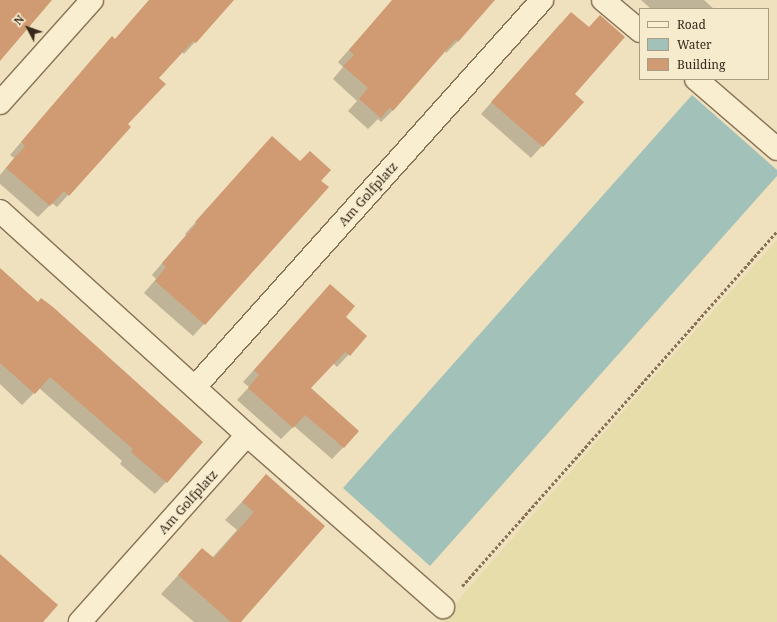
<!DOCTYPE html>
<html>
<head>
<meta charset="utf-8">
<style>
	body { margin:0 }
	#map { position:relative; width:777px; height:622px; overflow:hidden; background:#f0e1be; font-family:"Noto Serif",serif }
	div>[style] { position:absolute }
	.farmland>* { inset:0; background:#e6ddab }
	.water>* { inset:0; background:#a2c1b8 }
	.shadow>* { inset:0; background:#0003 }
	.building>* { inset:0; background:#d09a72 }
	.path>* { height:2.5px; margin-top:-1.25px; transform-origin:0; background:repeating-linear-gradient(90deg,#897156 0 3px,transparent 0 5px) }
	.roads { filter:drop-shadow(1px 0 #897156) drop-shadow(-1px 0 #897156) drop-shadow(0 1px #897156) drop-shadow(0 -1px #897156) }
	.street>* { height:22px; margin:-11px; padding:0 11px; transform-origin:11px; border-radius:11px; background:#faeed1 }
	span { translate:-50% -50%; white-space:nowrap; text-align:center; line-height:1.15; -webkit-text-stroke:3px #f7ebce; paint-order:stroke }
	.street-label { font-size:13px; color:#37291b }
	.legend { position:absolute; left:639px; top:8px; width:130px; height:72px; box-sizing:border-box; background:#f7ebce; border:1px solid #aa9d86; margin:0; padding:5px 7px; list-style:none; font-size:12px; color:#37291b }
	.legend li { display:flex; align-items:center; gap:8px; height:20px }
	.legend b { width:20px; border:1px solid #aa9d86 }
	.north { position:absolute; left:8px; top:8px; width:40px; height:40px; -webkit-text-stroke:3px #f7ebce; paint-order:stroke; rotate:311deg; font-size:11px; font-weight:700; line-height:16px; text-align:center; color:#37291b }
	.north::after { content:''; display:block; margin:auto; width:14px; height:18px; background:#37291b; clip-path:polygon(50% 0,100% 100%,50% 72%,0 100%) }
</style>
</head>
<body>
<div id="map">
	<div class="farmland">
		<div style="clip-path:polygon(777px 240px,777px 622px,439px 622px,641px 391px)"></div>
	</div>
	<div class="water">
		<div style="clip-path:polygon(692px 95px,777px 170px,777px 176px,430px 566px,343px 488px)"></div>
	</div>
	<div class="shadow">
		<div style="clip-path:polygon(149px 0,232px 0,195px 42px,184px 54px,182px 52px,158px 78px,127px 125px,68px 195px,57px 207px,52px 203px,38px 217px,0 184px,0 175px,14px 158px,10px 155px,101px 49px,112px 38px,115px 40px)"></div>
		<div style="clip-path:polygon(393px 0,494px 0,458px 41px,446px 53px,445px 51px,393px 110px,381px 122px,378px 119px,368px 129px,348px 111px,357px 101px,333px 79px,343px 67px,338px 62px)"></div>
		<div style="clip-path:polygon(641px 0,704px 0,714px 9px,651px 9px)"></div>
		<div style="clip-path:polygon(560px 24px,573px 94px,582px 102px,531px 158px,481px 114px)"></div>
		<div style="clip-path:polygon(272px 137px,328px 187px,193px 336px,144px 293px,156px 279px,152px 275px,186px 235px,185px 234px)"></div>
		<div style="clip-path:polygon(0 269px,166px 482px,155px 494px,120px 464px,122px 461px,39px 388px,22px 405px,0 384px)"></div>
		<div style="clip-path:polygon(330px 285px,344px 317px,366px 336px,337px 367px,333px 363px,310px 388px,358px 432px,332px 459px,294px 426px,281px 439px,237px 400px,249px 387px,243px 382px)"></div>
		<div style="clip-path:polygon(266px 476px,240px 622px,194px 622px,161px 594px,202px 549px,212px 558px,237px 530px,225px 520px)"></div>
	</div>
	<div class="building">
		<div style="clip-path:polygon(0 0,52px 0,0 61px)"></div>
		<div style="clip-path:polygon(149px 0,234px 0,196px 43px,193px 41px,159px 78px,166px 84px,128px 124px,131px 127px,69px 196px,64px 191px,50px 206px,6px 168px,25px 146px,21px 142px,50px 108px,112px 36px,115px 39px)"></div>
		<div style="clip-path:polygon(392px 0,495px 0,458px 42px,456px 39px,393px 111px,390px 107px,381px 118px,359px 99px,368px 88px,343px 66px,354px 55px,349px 50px)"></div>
		<div style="clip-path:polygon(571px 12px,589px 27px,600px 15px,625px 37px,575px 94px,584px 102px,543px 147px,491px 102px)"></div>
		<div style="clip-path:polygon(272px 136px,300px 161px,310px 151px,331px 170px,321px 181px,329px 187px,205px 325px,155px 281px,166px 267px,162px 263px,197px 223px,195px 222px)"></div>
		<div style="clip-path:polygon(0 268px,38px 302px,41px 298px,53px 307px,203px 442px,167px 483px,131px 452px,133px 449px,50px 377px,35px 394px,0 363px)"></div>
		<div style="clip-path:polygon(330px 284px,355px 306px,346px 317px,367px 336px,350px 356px,345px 352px,311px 388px,359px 431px,344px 448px,305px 415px,293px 428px,248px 388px,259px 375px,254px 370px)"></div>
		<div style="clip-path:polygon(266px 474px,325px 526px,241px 622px,231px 622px,178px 575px,202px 548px,214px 558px,254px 512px,242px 502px)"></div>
		<div style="clip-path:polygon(0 554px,58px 605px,43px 622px,0 622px)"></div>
	</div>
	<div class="path">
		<div style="left:462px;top:586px;width:475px;rotate:-48.4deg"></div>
	</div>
	<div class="roads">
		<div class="street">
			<div style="left:603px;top:0;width:48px;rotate:40deg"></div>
			<div style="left:696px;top:79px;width:107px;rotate:40.8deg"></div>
			<div style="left:0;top:103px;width:138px;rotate:-48.2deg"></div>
			<div style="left:0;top:211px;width:333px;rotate:42.2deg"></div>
			<div style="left:247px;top:435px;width:251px;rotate:131.8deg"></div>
			<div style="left:195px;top:387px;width:520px;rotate:-48.12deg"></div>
			<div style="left:247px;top:435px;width:261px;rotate:41.3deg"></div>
		</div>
	</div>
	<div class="street-label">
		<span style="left:368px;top:194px;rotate:-48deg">Am Golfplatz</span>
		<span style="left:188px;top:502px;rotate:-48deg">Am Golfplatz</span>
	</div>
	<ul class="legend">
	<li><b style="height:5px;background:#faeed1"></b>Road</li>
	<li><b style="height:11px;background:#a2c1b8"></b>Water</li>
	<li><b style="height:11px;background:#d09a72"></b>Building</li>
	</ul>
	<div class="north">N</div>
</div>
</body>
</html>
